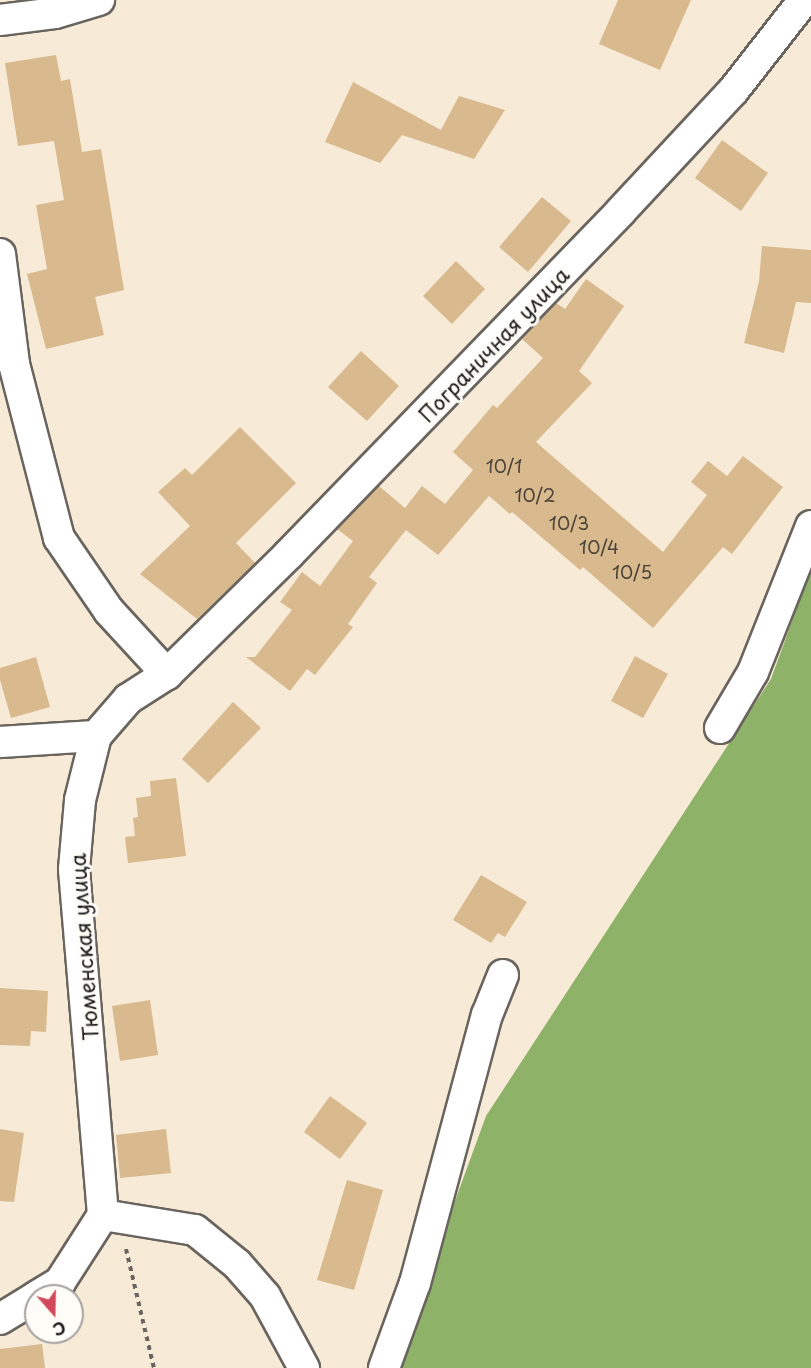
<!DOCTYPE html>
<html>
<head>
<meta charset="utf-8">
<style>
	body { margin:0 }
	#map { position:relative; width:811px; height:1368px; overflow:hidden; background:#f7ebd8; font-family:"Playpen Sans",sans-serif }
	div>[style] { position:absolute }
	.forest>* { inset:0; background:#8eb267 }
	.building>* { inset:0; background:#d9b98e }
	.path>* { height:4px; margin-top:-2px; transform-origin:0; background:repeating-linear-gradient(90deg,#69645e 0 4.5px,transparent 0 9px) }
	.roads { filter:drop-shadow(2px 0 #69645e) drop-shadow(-2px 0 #69645e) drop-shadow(0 2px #69645e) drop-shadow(0 -2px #69645e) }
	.minor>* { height:30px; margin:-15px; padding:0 15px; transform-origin:15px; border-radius:15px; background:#fff }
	span { translate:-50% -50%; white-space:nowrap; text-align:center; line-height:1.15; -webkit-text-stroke:6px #fdfcf7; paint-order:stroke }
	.number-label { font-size:18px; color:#4b4338 }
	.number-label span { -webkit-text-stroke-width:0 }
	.street-label { font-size:21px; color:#1c1c1c }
	.north { position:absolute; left:24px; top:1284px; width:60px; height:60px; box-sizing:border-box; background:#fdfcf7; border:2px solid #a3a29f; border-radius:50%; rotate:160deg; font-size:16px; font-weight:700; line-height:24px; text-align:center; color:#1c1c1c }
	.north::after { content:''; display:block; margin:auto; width:21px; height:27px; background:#d1495b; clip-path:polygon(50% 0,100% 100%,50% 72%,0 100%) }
</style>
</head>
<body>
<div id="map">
	<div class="forest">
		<div style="clip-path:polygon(811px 569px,811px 1368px,394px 1368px,486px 1116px,771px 679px)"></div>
	</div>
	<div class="building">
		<div style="clip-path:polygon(618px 0,691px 0,660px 70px,599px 44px)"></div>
		<div style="clip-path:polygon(56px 55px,61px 81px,70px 79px,82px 152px,101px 149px,124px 290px,95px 297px,104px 335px,46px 349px,27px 274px,47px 269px,36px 205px,64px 200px,54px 141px,18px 146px,5px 63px)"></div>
		<div style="clip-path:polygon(353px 82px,441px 130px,459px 96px,505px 110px,474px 159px,402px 135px,380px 163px,325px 142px)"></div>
		<div style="clip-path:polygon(722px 140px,768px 173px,741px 211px,695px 178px)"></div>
		<div style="clip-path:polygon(542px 197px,571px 221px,528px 272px,499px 247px)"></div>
		<div style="clip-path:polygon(762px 246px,811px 250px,811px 303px,796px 302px,784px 353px,744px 343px,759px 281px)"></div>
		<div style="clip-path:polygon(456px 261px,485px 289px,452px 324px,423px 296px)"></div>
		<div style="clip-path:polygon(586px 279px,624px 306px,579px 371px,592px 383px,536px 442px,663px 552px,707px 495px,691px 482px,708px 461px,727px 476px,743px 456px,783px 487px,732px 554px,723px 547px,653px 628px,583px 567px,580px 570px,512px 512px,510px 514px,489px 496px,438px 555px,406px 530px,369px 577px,377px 583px,348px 624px,353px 627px,315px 675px,307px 669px,290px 691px,246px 657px,255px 657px,292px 610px,280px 602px,302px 572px,320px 586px,353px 541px,337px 529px,379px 486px,405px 508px,422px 486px,445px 504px,473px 470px,453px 452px,493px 405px,497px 408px,543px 358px,522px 339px,556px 303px,565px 309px)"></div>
		<div style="clip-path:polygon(361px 351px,399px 386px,367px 421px,328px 387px)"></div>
		<div style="clip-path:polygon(240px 427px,296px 483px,236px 543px,255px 563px,197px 619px,140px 574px,190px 526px,158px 492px,185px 468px,192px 475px)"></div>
		<div style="clip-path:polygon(635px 656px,668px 674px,643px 718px,611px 701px)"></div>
		<div style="clip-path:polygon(36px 657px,50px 707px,11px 718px,0 680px,0 668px)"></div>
		<div style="clip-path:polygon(233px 702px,261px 728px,208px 783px,182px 759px)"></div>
		<div style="clip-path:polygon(176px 778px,186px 856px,128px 863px,125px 837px,135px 836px,133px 818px,138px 817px,136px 798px,151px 796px,150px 781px)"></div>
		<div style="clip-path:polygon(481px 875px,527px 902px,505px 937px,498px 933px,491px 943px,453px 920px)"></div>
		<div style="clip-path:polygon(0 988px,48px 991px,46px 1032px,31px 1031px,30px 1046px,0 1045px)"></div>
		<div style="clip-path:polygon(150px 1000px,158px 1055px,120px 1061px,112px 1006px)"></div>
		<div style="clip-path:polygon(330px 1096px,367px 1123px,340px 1159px,304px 1132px)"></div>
		<div style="clip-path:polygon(0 1129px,24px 1133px,14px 1202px,0 1201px)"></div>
		<div style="clip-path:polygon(166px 1129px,171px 1173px,120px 1178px,116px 1135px)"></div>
		<div style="clip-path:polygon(347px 1180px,383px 1190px,354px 1290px,317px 1280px)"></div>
		<div style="clip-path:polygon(42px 1344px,45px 1368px,0 1368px,0 1349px)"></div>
	</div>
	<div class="path">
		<div style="left:126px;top:1249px;width:122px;rotate:76.8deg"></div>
	</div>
	<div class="roads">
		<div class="minor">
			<div style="left:0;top:20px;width:55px;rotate:-7.3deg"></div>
			<div style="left:55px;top:13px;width:46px;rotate:-16.5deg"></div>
			<div style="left:0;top:254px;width:111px;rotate:82.7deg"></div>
			<div style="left:14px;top:364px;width:180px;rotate:75.5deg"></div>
			<div style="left:59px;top:538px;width:88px;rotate:55.6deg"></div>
			<div style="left:109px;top:611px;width:86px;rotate:47.4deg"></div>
			<div style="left:720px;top:728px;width:65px;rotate:-59.5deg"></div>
			<div style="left:753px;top:672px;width:157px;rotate:-68.3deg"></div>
			<div style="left:0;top:742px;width:96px;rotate:-3.6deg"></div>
			<div style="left:103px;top:1215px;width:347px;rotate:-94.8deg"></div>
			<div style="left:74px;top:869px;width:69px;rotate:-85deg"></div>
			<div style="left:80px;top:800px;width:66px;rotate:-76deg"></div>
			<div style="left:96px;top:736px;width:49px;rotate:-49.1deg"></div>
			<div style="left:128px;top:699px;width:46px;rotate:-32.7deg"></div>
			<div style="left:167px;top:674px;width:171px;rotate:-44.5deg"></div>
			<div style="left:289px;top:554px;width:477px;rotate:-45.9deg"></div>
			<div style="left:621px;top:211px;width:164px;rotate:-47deg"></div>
			<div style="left:733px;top:91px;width:115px;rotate:-52deg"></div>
			<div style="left:103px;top:1215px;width:93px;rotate:9.3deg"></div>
			<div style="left:195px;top:1230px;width:54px;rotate:39deg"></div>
			<div style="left:237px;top:1264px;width:43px;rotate:48.8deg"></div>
			<div style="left:265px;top:1296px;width:82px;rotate:61.6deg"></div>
			<div style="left:37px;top:1296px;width:27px;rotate:-31deg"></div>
			<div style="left:60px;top:1282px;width:80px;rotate:-57.3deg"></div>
			<div style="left:0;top:1319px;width:42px;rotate:-31.4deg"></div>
			<div style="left:384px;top:1368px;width:90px;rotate:-70deg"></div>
			<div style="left:415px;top:1283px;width:278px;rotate:-75deg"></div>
			<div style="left:487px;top:1015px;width:43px;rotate:-68.2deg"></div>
		</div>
	</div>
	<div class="number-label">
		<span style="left:504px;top:466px">10/1</span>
		<span style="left:535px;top:495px">10/2</span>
		<span style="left:569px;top:523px">10/3</span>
		<span style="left:599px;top:547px">10/4</span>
		<span style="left:632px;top:572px">10/5</span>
	</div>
	<div class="street-label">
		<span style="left:493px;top:344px;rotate:-46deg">Пограничная улица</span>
		<span style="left:83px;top:947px;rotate:-94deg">Тюменская улица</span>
	</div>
	<div class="north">С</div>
</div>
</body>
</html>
